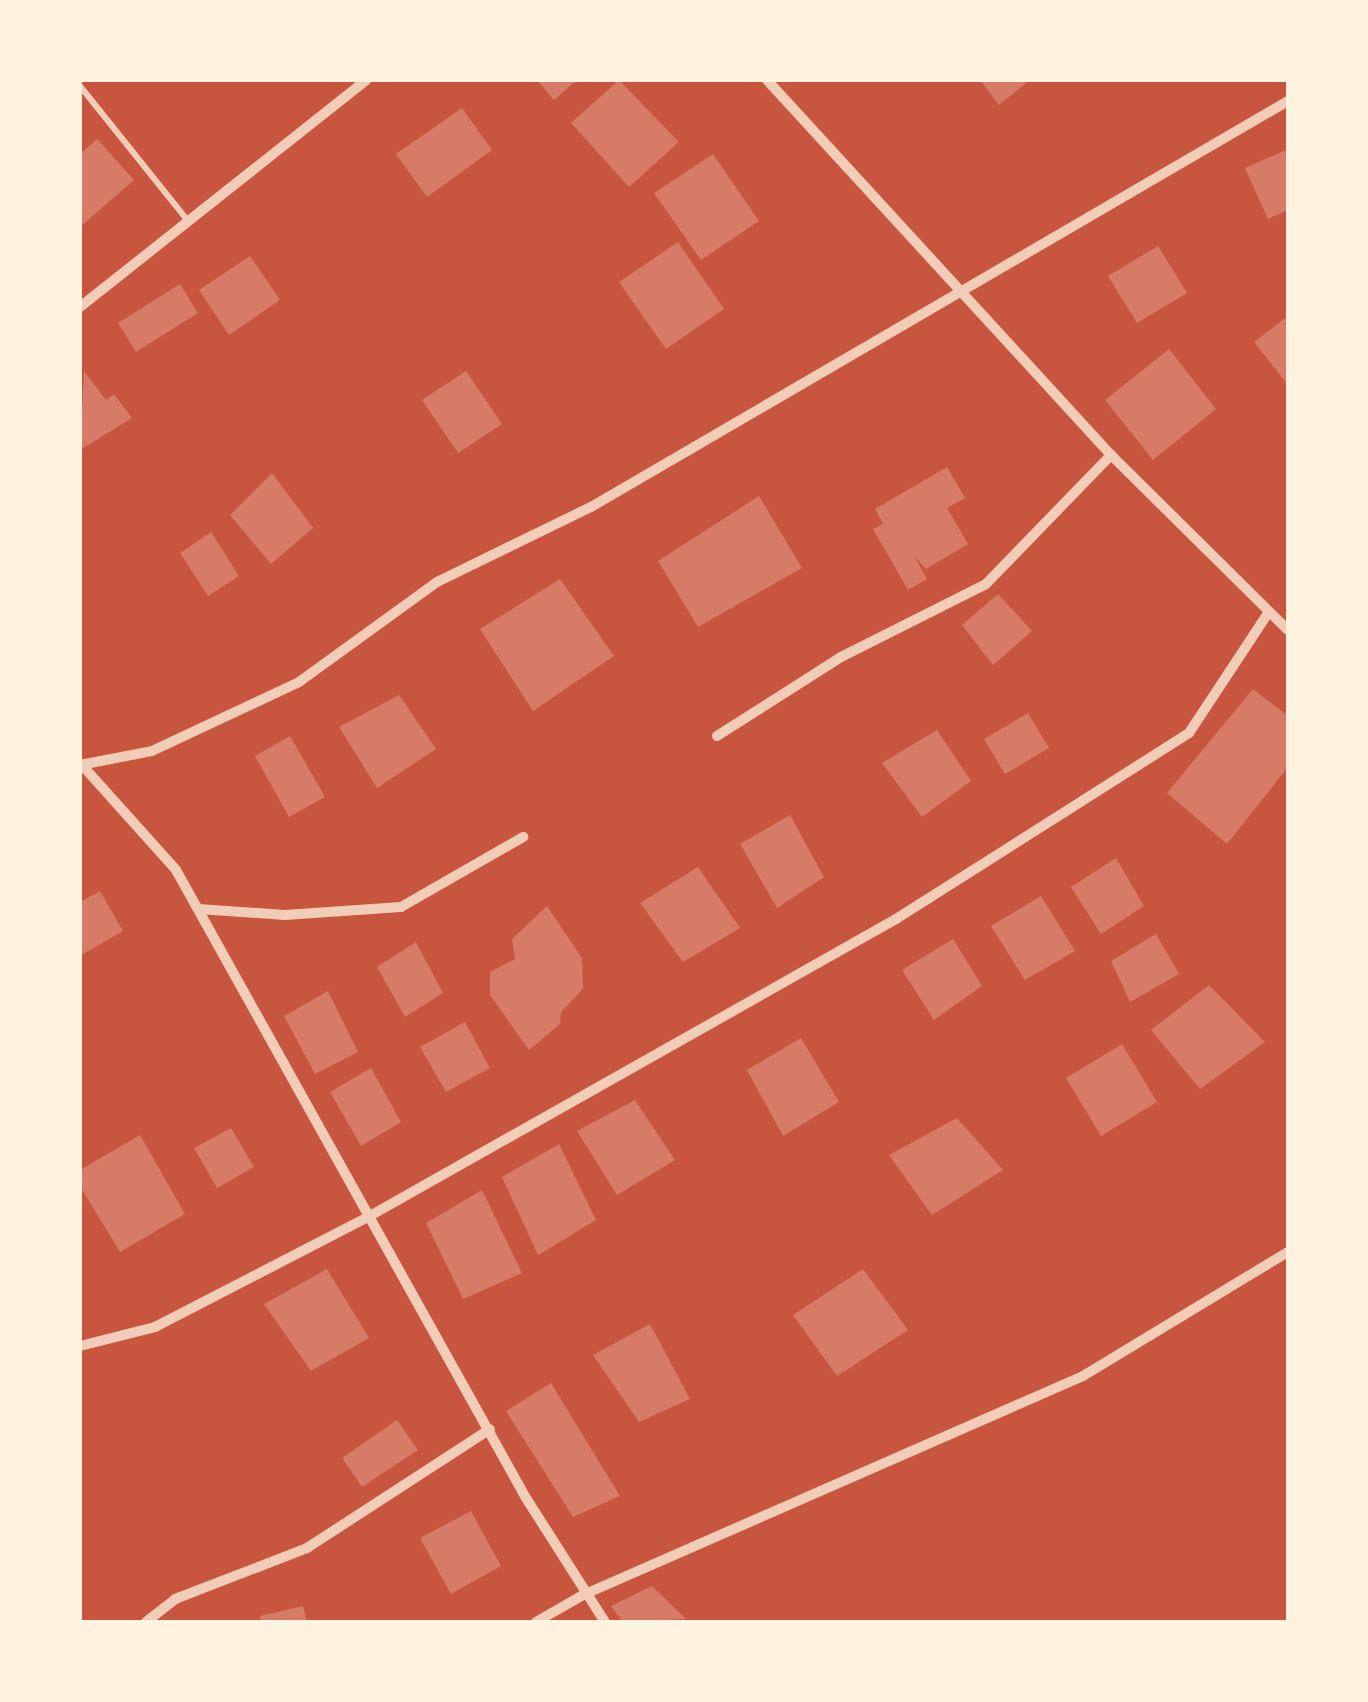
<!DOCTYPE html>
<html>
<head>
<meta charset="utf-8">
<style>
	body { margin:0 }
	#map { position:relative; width:1368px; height:1702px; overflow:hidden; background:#c8553d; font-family:"Golos Text",sans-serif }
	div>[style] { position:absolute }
	.building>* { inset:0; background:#d67c66 }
	.service>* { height:6px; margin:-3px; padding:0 3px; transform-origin:3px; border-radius:3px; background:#f1ccb7 }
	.minor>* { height:10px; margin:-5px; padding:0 5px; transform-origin:5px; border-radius:5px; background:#f1ccb7 }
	span { translate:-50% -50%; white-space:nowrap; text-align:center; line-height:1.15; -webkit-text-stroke:8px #fff3e0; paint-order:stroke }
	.frame { position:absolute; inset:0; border:82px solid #fff3e0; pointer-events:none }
</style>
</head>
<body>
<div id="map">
	<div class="building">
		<div style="clip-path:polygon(537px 80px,577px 80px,554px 100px)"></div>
		<div style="clip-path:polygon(619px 80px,679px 142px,629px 187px,571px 123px)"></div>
		<div style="clip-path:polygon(980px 80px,1030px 80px,999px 105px)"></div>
		<div style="clip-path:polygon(462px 108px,492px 150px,427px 197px,396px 154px)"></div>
		<div style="clip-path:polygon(97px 139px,134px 180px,80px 227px,80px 154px)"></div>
		<div style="clip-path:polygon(1288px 149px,1288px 210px,1268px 219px,1245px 168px)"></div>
		<div style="clip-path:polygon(713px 154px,759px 221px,701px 260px,654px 193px)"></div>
		<div style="clip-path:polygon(678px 242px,724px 309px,666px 349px,619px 282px)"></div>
		<div style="clip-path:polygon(1158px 246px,1187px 293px,1137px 323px,1108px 276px)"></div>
		<div style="clip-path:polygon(250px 256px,280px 300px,229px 335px,199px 290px)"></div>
		<div style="clip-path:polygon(180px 284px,198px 313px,136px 352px,118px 323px)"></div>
		<div style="clip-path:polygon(1288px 316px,1288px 385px,1254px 342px)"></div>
		<div style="clip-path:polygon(1169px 349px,1216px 409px,1153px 460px,1105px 400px)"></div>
		<div style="clip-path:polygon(84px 371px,106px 400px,114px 394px,132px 418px,80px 450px)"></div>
		<div style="clip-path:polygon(466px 371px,502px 424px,458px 453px,422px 400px)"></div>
		<div style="clip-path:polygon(947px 467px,965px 498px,947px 508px,968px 544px,926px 569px,914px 556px,927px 579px,908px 590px,873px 529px,883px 524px,875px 509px)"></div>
		<div style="clip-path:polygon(272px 473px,313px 528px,271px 564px,230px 515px)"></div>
		<div style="clip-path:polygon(759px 496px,802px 568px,698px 627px,658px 561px)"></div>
		<div style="clip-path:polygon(211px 532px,239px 576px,208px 596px,180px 553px)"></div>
		<div style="clip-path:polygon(560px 579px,614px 656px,533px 711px,480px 629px)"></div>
		<div style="clip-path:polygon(998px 594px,1032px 631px,993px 665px,962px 625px)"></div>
		<div style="clip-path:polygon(1253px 689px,1288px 716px,1288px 767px,1227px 844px,1167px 793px)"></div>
		<div style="clip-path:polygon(399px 695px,436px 749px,377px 788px,339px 727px)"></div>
		<div style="clip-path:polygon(1028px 713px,1049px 748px,1005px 774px,984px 739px)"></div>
		<div style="clip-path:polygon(937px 730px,971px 781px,922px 817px,882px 763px)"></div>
		<div style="clip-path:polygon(290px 736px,325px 797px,289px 817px,255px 756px)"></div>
		<div style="clip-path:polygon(790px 815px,824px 877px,777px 908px,740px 844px)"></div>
		<div style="clip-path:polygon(1116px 858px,1144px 906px,1101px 934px,1071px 887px)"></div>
		<div style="clip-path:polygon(698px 867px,740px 928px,683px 962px,640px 903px)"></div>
		<div style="clip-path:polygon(100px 891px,123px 931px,80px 956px,80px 902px)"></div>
		<div style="clip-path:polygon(1041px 896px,1075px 951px,1025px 980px,991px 926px)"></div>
		<div style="clip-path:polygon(547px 906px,582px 958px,583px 989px,561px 1012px,560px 1024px,529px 1050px,490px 995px,490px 972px,515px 959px,512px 939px)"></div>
		<div style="clip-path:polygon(1156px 934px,1179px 974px,1130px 1002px,1111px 961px)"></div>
		<div style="clip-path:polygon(953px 939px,982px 986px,934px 1020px,902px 970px)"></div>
		<div style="clip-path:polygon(416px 942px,443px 993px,405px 1017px,377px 967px)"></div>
		<div style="clip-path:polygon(1209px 985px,1265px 1042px,1200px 1089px,1151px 1030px)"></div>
		<div style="clip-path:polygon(328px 991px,358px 1052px,315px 1074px,284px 1016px)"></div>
		<div style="clip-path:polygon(465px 1022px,490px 1068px,446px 1092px,420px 1047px)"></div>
		<div style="clip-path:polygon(801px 1038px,839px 1102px,783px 1136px,747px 1070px)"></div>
		<div style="clip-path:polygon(1122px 1044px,1157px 1102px,1101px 1136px,1066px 1078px)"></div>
		<div style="clip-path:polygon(371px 1068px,401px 1122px,361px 1146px,330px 1092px)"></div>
		<div style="clip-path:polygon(635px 1100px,675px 1160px,617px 1195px,577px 1131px)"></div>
		<div style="clip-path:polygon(957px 1118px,1003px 1170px,932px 1215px,889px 1155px)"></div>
		<div style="clip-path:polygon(231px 1128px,254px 1167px,217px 1188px,194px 1148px)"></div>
		<div style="clip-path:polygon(140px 1135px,185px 1214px,120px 1252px,80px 1186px,80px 1170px)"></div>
		<div style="clip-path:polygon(559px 1144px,596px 1220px,538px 1255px,502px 1177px)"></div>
		<div style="clip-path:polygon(482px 1190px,522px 1273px,463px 1299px,426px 1223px)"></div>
		<div style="clip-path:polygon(327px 1269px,369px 1338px,311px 1371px,264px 1304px)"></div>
		<div style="clip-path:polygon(863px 1269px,908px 1330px,837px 1376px,793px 1315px)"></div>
		<div style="clip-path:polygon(650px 1324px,690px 1399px,639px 1422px,593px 1355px)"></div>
		<div style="clip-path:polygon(551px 1383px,620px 1496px,573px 1517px,506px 1411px)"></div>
		<div style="clip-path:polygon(397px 1420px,418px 1450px,362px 1487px,342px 1458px)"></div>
		<div style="clip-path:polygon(471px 1511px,501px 1566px,451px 1594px,420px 1538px)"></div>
		<div style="clip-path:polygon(652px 1586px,686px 1619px,623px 1622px,611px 1606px)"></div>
		<div style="clip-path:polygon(303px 1606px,307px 1622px,261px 1622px,260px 1616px)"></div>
	</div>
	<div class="service">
		<div style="left:80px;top:86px;width:173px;rotate:51.3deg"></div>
	</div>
	<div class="minor">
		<div style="left:767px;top:80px;width:509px;rotate:47.47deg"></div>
		<div style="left:1111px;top:455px;width:249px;rotate:44.7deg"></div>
		<div style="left:80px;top:307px;width:365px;rotate:-38.4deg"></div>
		<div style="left:717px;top:736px;width:147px;rotate:-32.5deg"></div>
		<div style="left:841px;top:657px;width:162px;rotate:-26.7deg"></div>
		<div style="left:986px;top:584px;width:180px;rotate:-45.9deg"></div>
		<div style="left:81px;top:764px;width:142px;rotate:48.1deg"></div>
		<div style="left:176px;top:870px;width:719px;rotate:60.87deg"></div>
		<div style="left:526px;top:1498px;width:147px;rotate:57.5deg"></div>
		<div style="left:80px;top:765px;width:73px;rotate:-11deg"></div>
		<div style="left:152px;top:751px;width:162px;rotate:-25.1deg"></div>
		<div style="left:299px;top:682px;width:170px;rotate:-35.9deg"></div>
		<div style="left:437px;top:582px;width:171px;rotate:-26deg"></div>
		<div style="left:591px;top:507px;width:807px;rotate:-30.22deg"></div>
		<div style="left:198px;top:909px;width:87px;rotate:3.9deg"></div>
		<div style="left:285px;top:915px;width:116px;rotate:-3.9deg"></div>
		<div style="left:401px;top:907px;width:141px;rotate:-29.8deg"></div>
		<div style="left:80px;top:1346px;width:77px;rotate:-14.2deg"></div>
		<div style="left:155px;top:1327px;width:240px;rotate:-27.3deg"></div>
		<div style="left:368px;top:1217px;width:606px;rotate:-29.44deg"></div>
		<div style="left:896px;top:919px;width:347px;rotate:-32.4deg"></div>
		<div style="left:1189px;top:733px;width:144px;rotate:-56.6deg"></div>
		<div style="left:146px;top:1622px;width:37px;rotate:-38deg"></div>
		<div style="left:175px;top:1599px;width:142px;rotate:-21.1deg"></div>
		<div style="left:307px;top:1548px;width:218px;rotate:-33deg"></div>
		<div style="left:536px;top:1622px;width:54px;rotate:-29.9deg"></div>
		<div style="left:583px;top:1595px;width:546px;rotate:-23.65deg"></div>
		<div style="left:1083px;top:1376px;width:240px;rotate:-31.2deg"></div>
	</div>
	<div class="frame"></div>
</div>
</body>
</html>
